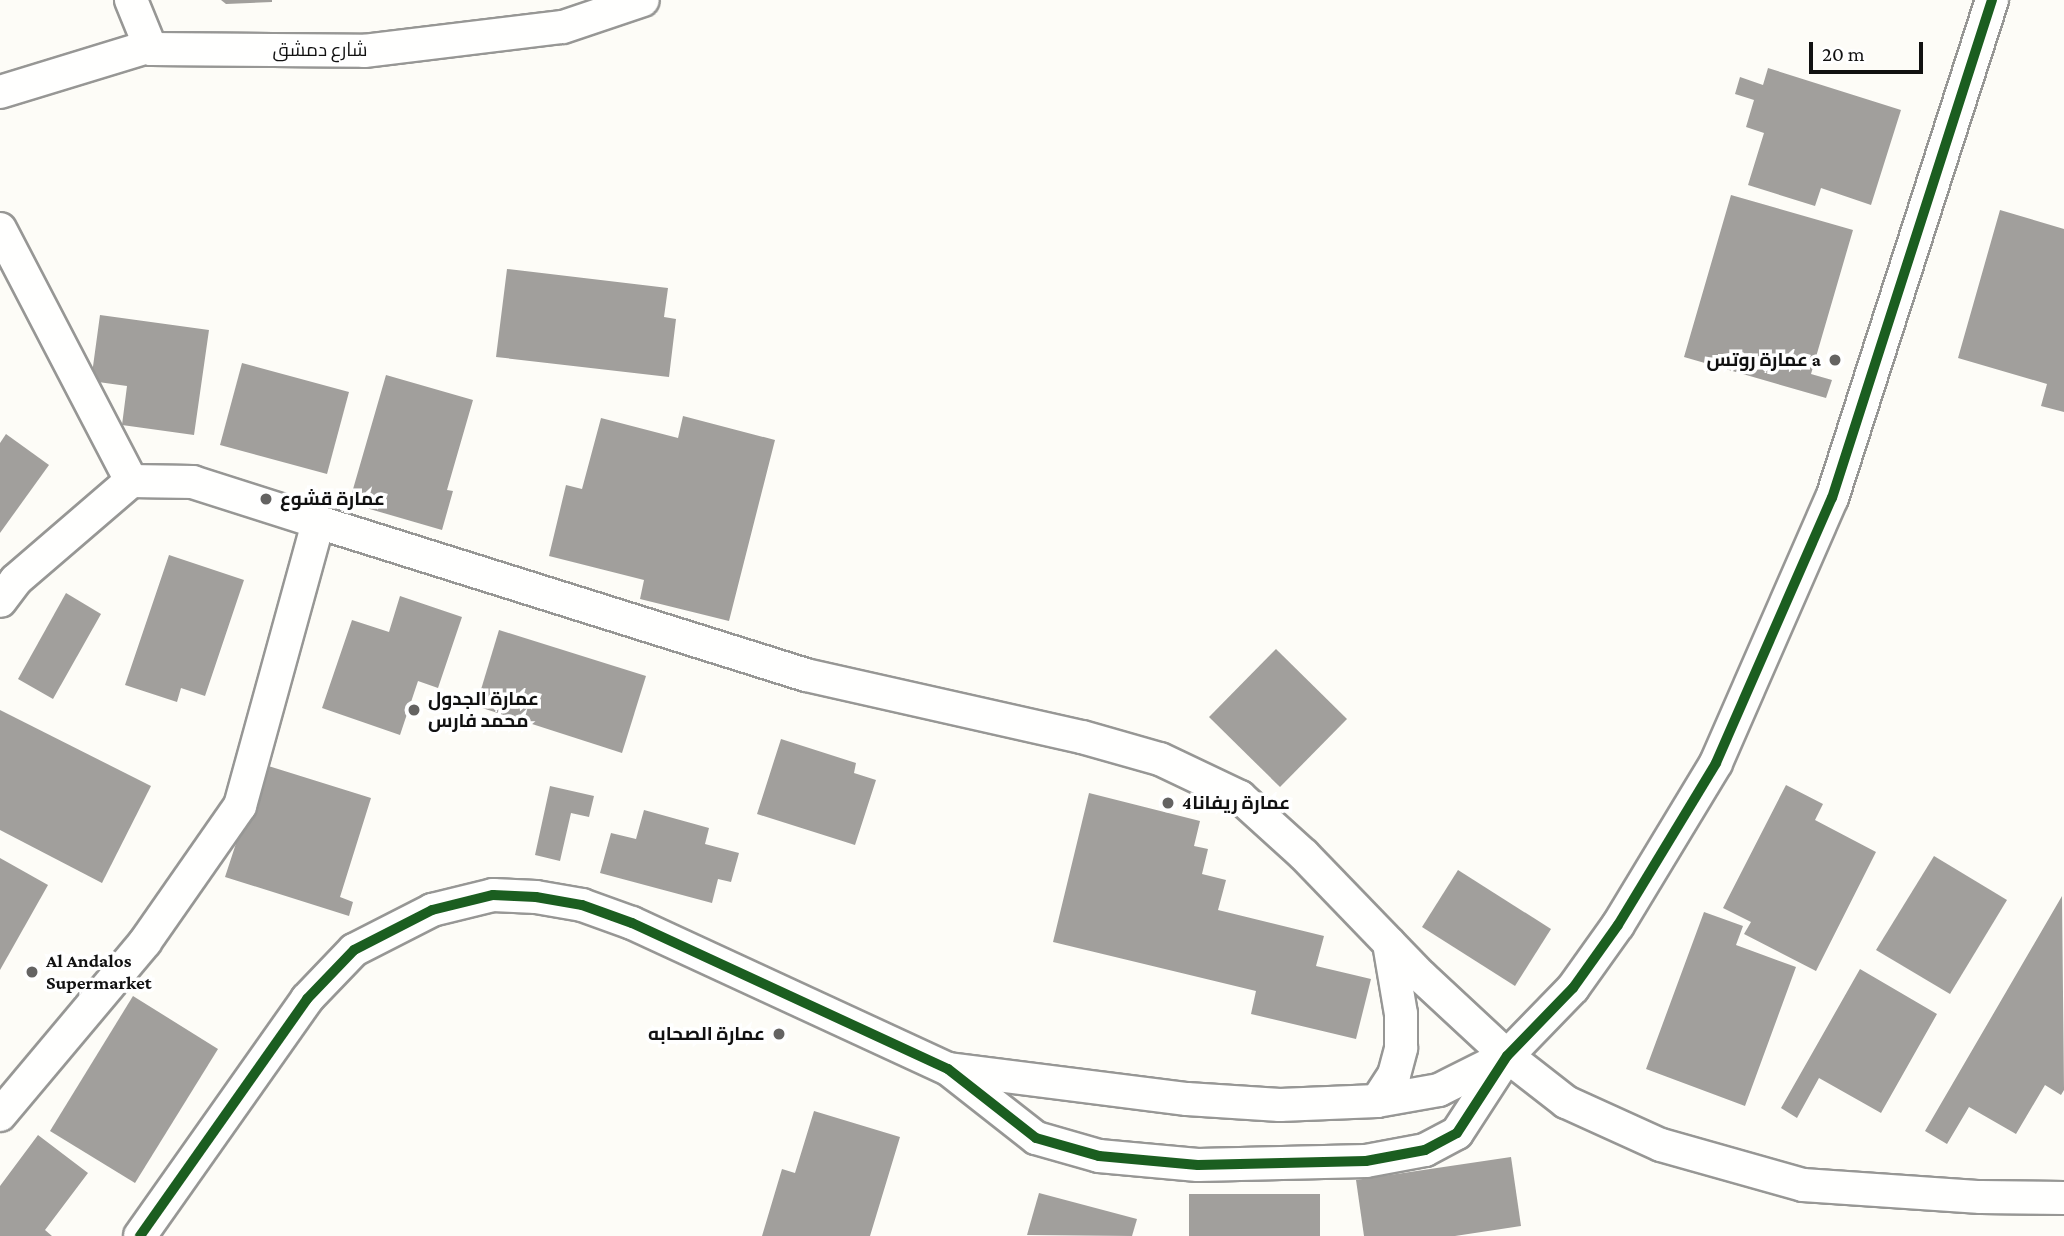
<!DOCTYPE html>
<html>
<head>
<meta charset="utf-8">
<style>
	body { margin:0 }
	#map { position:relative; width:2064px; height:1236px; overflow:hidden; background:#fdfcf7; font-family:"Crimson Pro",Cairo,serif }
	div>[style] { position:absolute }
	.building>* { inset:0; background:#a19f9c }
	.roads { filter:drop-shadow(2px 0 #979795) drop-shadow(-2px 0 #979795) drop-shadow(0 2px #979795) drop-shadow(0 -2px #979795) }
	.street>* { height:32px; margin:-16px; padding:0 16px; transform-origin:16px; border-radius:16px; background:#fffffe }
	.cycleway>* { height:10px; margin:-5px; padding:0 5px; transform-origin:5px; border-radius:5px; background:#1b5e20 }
	.dots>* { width:19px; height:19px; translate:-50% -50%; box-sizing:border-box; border:4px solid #fff; border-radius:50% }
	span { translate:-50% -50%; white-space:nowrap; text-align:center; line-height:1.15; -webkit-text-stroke:7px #fff; paint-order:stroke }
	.street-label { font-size:19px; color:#111 }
	.poi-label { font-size:19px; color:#111; font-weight:700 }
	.right { translate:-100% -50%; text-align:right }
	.left { translate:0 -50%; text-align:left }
	.scale { position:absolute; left:1809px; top:42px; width:114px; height:32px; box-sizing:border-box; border:4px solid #111; border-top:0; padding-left:9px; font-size:21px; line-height:24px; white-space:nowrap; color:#111; -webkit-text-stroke:5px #fff; paint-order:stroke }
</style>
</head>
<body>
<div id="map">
	<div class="building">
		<div style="clip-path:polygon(221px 0,272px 0,272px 2px,226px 4px)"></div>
		<div style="clip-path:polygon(1768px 68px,1901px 110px,1871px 205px,1821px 188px,1815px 206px,1748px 185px,1764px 133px,1746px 127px,1754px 100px,1735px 94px,1740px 77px,1763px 85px)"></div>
		<div style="clip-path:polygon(1731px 195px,1853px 230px,1811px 374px,1832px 380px,1826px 398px,1684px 357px)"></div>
		<div style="clip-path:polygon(2000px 210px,2064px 229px,2064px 412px,2041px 406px,2047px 384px,1958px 358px)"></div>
		<div style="clip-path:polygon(507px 269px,668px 288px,664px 317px,676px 319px,669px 377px,496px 357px)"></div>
		<div style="clip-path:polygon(100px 315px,209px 330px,194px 435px,122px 425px,127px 386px,91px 381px)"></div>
		<div style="clip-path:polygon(242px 363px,349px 392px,327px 474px,220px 445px)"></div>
		<div style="clip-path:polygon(386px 375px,473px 400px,447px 490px,453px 491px,442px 530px,349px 503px)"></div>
		<div style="clip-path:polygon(683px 416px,775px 440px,729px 621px,640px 599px,644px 580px,549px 556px,566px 485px,582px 489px,601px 418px,678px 438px)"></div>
		<div style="clip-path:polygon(6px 434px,49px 465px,0 533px,0 443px)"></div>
		<div style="clip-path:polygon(169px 555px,244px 580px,205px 696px,181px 688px,177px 702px,125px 685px)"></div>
		<div style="clip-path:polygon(66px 593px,101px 614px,53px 699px,18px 679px)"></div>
		<div style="clip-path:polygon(400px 596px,462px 617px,438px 688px,418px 681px,400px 735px,322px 708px,352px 620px,389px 632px)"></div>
		<div style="clip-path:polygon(499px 630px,646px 676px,622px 753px,476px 706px)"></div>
		<div style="clip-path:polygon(1276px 649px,1347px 719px,1280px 787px,1209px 717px)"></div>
		<div style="clip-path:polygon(0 710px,151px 786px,102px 883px,0 830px)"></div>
		<div style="clip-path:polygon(781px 739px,856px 763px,854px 773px,876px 780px,855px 845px,757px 814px)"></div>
		<div style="clip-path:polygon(262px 764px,371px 798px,340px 897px,353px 902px,349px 916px,225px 877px)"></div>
		<div style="clip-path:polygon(1786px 785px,1823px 804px,1815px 820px,1876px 852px,1816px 971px,1744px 934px,1751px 922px,1723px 908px)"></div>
		<div style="clip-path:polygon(550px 786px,594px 796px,589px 817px,571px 813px,560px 861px,535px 855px)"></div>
		<div style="clip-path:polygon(1089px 793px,1200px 821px,1194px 846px,1208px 849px,1202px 874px,1226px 880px,1218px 910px,1324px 936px,1316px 966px,1371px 979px,1356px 1039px,1251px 1014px,1256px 991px,1053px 942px)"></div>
		<div style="clip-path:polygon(644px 810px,709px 828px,705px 844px,739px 853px,731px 882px,718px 879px,712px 903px,600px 873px,611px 833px,636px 839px)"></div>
		<div style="clip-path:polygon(1934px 856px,2007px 900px,1950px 994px,1876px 950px)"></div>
		<div style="clip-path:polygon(0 858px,48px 885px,0 970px)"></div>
		<div style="clip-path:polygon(1458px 870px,1551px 929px,1515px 986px,1422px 927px)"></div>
		<div style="clip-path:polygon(2062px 896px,2064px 1090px,2061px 1095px,2045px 1085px,2016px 1134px,1969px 1107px,1947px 1144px,1925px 1131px)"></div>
		<div style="clip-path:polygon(1704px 912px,1743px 926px,1736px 945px,1796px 967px,1745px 1106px,1646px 1069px)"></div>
		<div style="clip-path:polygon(1860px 969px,1937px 1014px,1881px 1113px,1819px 1078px,1797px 1118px,1781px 1108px)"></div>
		<div style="clip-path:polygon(133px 996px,218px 1049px,135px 1183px,50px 1131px)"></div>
		<div style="clip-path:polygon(814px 1111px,900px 1137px,870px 1236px,762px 1236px,782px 1169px,795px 1173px)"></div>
		<div style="clip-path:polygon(38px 1135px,88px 1173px,45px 1230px,52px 1236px,0 1236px,0 1186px)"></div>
		<div style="clip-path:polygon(1511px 1157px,1521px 1226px,1455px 1236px,1364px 1236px,1356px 1180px)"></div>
		<div style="clip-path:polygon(1039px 1193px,1137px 1219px,1132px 1236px,1027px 1235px)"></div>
		<div style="clip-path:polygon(1189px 1194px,1320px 1194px,1320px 1236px,1189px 1236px)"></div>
	</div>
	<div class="roads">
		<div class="street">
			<div style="left:131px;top:0;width:53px;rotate:67.8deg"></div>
			<div style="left:0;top:92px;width:157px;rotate:-17deg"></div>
			<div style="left:150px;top:46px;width:3px;rotate:72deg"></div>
			<div style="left:151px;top:49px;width:213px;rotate:0.5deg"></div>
			<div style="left:364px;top:51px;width:200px;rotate:-6.9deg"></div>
			<div style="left:563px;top:27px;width:84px;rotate:-18.6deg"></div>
			<div style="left:0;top:229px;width:284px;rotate:62.5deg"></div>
			<div style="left:131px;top:481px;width:152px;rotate:139.3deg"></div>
			<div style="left:16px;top:580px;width:26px;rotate:127deg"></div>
			<div style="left:318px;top:522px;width:511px;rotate:17.41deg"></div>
			<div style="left:806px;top:675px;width:283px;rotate:12.7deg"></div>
			<div style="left:1082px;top:737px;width:81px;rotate:15.8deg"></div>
			<div style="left:1160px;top:759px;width:89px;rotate:25.4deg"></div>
			<div style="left:1240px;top:797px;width:86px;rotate:42.2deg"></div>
			<div style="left:1304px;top:855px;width:168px;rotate:46deg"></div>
			<div style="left:1421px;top:976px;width:117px;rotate:42.9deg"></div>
			<div style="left:1507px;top:1056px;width:75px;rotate:37.9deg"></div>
			<div style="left:1566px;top:1102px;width:104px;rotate:24.4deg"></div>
			<div style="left:1661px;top:1145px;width:148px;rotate:15.7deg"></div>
			<div style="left:1803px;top:1185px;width:178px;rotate:3.9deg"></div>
			<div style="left:1981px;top:1197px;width:83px;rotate:0.7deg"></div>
			<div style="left:949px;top:1069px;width:240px;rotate:7.2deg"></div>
			<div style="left:1187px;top:1099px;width:93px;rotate:3.7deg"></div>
			<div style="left:1280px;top:1105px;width:97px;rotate:-2.4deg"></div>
			<div style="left:1377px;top:1101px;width:63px;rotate:-10.1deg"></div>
			<div style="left:1439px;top:1090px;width:74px;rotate:-26.6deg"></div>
			<div style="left:1377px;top:1101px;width:31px;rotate:-57deg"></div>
			<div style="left:1394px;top:1075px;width:28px;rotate:-75deg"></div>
			<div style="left:1401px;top:1048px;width:34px;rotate:-90deg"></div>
			<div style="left:1401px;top:1014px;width:72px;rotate:-99.6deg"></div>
			<div style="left:0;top:1115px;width:226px;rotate:-50deg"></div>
			<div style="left:145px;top:942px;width:166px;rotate:-55.1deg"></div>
			<div style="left:240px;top:806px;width:295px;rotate:-74.6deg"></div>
			<div style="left:318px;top:522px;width:131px;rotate:-162.3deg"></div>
			<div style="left:193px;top:482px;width:62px;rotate:-179.1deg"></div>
			<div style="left:140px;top:1236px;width:290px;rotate:-54.8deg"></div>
			<div style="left:307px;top:999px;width:68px;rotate:-46.2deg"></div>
			<div style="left:354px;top:950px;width:88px;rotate:-27.1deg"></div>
			<div style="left:432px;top:910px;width:63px;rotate:-13.8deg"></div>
			<div style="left:493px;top:895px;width:43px;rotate:2.7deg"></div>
			<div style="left:536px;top:897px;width:47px;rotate:9.9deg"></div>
			<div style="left:582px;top:905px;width:53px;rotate:19.8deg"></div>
			<div style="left:632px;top:923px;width:348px;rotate:24.8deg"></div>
			<div style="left:948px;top:1069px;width:112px;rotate:38.1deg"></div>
			<div style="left:1036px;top:1138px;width:66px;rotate:15.9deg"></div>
			<div style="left:1099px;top:1156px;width:99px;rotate:5.2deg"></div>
			<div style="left:1198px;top:1165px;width:168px;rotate:-1.4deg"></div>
			<div style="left:1366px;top:1161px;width:60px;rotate:-10.6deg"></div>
			<div style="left:1425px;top:1150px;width:36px;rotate:-28deg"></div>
			<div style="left:1457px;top:1133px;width:92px;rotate:-57deg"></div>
			<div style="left:1507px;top:1056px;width:95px;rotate:-45.9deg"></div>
			<div style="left:1573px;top:988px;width:77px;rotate:-54.5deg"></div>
			<div style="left:1618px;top:925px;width:189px;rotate:-58.8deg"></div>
			<div style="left:1716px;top:763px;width:289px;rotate:-66.4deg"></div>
			<div style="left:1832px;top:498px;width:523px;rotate:-72.19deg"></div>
		</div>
	</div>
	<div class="cycleway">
		<div style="left:140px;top:1236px;width:290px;rotate:-54.8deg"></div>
		<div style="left:307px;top:999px;width:68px;rotate:-46.2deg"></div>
		<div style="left:354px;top:950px;width:88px;rotate:-27.1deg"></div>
		<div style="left:432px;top:910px;width:63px;rotate:-13.8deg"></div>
		<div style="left:493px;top:895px;width:43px;rotate:2.7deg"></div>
		<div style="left:536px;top:897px;width:47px;rotate:9.9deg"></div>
		<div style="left:582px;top:905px;width:53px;rotate:19.8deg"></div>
		<div style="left:632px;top:923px;width:348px;rotate:24.8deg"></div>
		<div style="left:948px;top:1069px;width:112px;rotate:38.1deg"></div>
		<div style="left:1036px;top:1138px;width:66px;rotate:15.9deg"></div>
		<div style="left:1099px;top:1156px;width:99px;rotate:5.2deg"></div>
		<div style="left:1198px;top:1165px;width:168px;rotate:-1.4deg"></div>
		<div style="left:1366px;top:1161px;width:60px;rotate:-10.6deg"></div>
		<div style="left:1425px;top:1150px;width:36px;rotate:-28deg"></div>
		<div style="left:1457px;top:1133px;width:92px;rotate:-57deg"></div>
		<div style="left:1507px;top:1056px;width:95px;rotate:-45.9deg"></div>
		<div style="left:1573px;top:988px;width:77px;rotate:-54.5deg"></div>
		<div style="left:1618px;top:925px;width:189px;rotate:-58.8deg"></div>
		<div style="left:1716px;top:763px;width:289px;rotate:-66.4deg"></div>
		<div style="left:1832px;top:498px;width:523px;rotate:-72.19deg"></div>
	</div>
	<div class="dots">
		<div style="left:1835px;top:360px;background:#646362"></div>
		<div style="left:266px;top:499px;background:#646362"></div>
		<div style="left:414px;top:710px;background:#646362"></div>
		<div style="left:1168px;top:803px;background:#646362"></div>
		<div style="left:32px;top:972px;background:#646362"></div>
		<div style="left:779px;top:1034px;background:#646362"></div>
	</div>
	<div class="street-label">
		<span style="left:320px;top:50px">شارع دمشق</span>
	</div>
	<div class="poi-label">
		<span class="right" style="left:1821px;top:360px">عمارة روتس a</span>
		<span class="left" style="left:280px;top:499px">عمارة قشوع</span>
		<span class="left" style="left:428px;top:710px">عمارة الجدول<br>محمد فارس</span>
		<span class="left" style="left:1182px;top:803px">عمارة ريفانا4</span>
		<span class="left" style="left:46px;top:972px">Al Andalos<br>Supermarket</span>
		<span class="right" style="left:765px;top:1034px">عمارة الصحابه</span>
	</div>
	<div class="scale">20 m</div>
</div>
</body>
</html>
